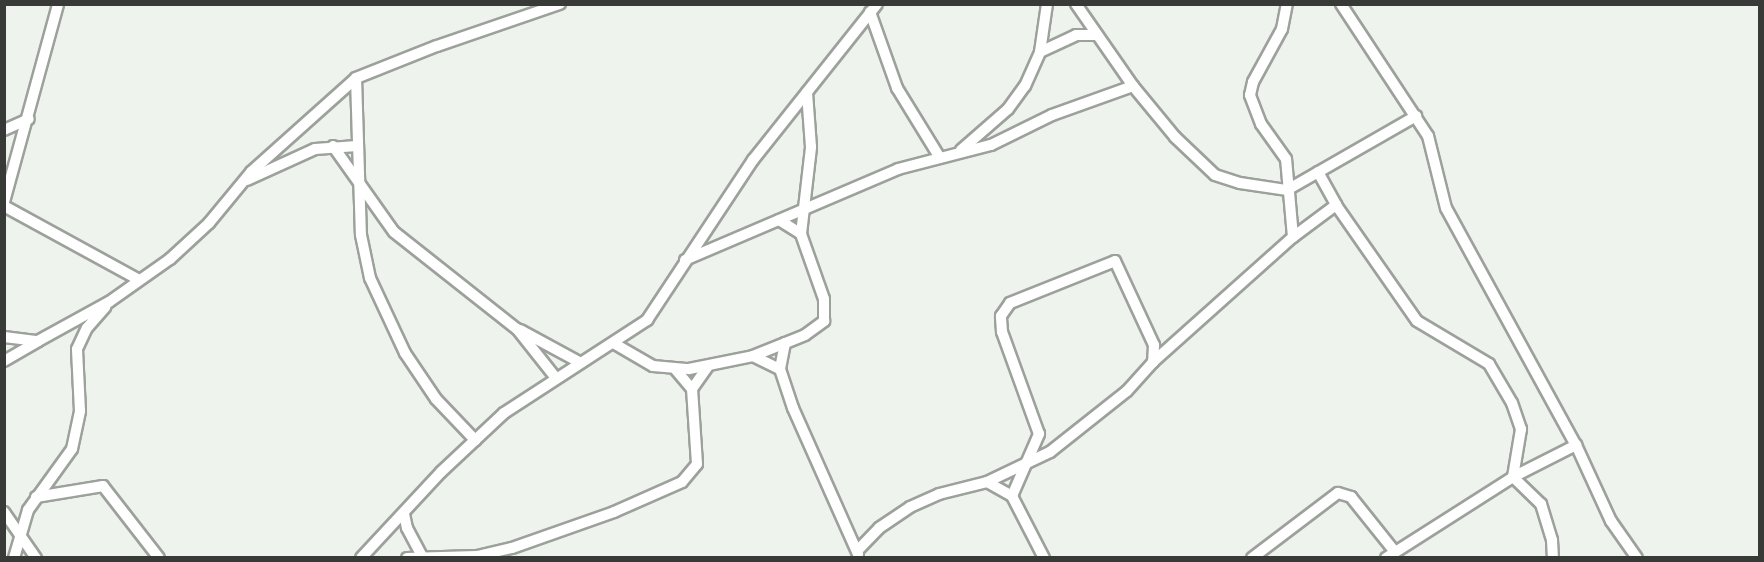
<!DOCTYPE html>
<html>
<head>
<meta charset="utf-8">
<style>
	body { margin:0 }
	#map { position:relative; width:1764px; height:562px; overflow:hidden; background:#eef3ed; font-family:"Open Sans",sans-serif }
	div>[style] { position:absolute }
	.roads { filter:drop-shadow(2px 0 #9ca19b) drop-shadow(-2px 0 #9ca19b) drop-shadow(0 2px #9ca19b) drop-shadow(0 -2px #9ca19b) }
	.street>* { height:10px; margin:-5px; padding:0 5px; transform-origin:5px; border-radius:5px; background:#fff }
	span { translate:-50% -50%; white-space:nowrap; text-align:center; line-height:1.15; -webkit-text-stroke:6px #fff; paint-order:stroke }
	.frame { position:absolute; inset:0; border:6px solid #383a37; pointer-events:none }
</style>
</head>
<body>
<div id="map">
	<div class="roads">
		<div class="street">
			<div style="left:1076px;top:4px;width:100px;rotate:55.2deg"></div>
			<div style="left:1133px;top:86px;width:66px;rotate:50.5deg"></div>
			<div style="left:1175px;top:137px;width:55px;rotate:43.5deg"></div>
			<div style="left:1215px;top:175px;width:26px;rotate:18deg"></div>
			<div style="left:1240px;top:183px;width:48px;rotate:8.5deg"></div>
			<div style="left:1287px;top:190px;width:149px;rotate:-29.8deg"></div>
			<div style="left:1341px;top:4px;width:158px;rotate:56.6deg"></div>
			<div style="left:1428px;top:136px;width:74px;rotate:76deg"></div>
			<div style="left:1446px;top:208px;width:270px;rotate:61.3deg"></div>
			<div style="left:1576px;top:445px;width:84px;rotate:65.3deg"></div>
			<div style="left:1611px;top:521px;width:45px;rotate:54.9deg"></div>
			<div style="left:870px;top:12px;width:81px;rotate:70.4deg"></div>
			<div style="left:897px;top:88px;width:82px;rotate:58.4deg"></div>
			<div style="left:1040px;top:52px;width:40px;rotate:-25deg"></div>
			<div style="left:1076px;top:35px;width:21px"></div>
			<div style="left:356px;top:78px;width:157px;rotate:88.2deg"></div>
			<div style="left:361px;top:235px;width:44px;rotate:78.2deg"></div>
			<div style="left:370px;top:278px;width:83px;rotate:65deg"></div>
			<div style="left:405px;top:353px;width:55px;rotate:56deg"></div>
			<div style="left:436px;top:399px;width:57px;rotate:46.4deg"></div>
			<div style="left:4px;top:130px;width:27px;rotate:-24deg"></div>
			<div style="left:333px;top:146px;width:105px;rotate:54.7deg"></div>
			<div style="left:394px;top:232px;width:157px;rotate:38.3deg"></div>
			<div style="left:517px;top:329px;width:63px;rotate:51.5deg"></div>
			<div style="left:961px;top:150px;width:62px;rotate:-41.1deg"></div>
			<div style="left:1008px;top:109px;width:29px;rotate:-54deg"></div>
			<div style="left:1025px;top:86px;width:37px;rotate:-66deg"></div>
			<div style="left:1040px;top:52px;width:49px;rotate:-81.7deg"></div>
			<div style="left:1318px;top:172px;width:38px;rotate:61deg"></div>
			<div style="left:1336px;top:205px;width:141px;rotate:55.1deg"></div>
			<div style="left:1417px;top:321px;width:84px;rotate:30.8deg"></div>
			<div style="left:1489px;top:364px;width:45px;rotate:59.5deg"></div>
			<div style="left:1512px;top:403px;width:28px;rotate:71deg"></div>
			<div style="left:1521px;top:429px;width:49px;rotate:99.5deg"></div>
			<div style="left:247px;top:180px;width:75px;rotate:-24.5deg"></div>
			<div style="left:315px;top:149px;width:42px;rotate:-4.1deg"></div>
			<div style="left:4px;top:202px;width:205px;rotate:-74.7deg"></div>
			<div style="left:4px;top:206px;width:154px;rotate:28.7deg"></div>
			<div style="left:779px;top:220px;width:26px;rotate:32deg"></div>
			<div style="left:1293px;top:237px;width:54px;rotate:-36.7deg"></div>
			<div style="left:685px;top:260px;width:232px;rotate:-23.1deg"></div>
			<div style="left:898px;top:169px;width:96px;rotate:-14.5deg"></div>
			<div style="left:991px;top:145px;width:68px;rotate:-26.2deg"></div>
			<div style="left:1052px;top:115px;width:86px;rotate:-19.7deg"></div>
			<div style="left:520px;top:330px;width:69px;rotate:28.4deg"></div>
			<div style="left:4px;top:337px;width:34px;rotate:7deg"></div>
			<div style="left:38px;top:341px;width:81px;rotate:-28.8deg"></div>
			<div style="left:109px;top:302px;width:75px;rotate:-35.2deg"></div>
			<div style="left:170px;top:259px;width:53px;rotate:-42.7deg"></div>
			<div style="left:209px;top:223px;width:66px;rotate:-50.5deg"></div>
			<div style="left:251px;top:172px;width:141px;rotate:-41.8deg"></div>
			<div style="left:356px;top:78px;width:87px;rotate:-21.6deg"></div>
			<div style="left:437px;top:46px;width:130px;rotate:-18.9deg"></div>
			<div style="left:785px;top:343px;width:26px;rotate:101deg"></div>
			<div style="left:780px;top:369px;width:41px;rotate:71.6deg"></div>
			<div style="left:793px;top:408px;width:160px;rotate:66deg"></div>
			<div style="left:615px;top:344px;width:44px;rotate:30.1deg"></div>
			<div style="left:653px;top:366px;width:36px;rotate:5deg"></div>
			<div style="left:689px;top:369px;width:65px;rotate:-11.5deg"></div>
			<div style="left:753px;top:356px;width:56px;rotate:-22deg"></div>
			<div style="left:805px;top:335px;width:24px;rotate:-36deg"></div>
			<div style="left:824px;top:321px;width:22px;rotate:-90deg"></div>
			<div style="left:824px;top:299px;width:69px;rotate:-109.5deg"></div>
			<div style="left:801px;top:234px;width:88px;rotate:-83.4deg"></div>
			<div style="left:811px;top:147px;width:55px;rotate:-94.2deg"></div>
			<div style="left:753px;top:356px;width:30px;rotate:26deg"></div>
			<div style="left:4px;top:361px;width:39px;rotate:-30deg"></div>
			<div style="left:676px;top:370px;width:25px;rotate:50deg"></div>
			<div style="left:1513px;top:477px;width:39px;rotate:44deg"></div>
			<div style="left:1541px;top:504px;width:38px;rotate:73deg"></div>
			<div style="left:1552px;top:540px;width:18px;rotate:87deg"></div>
			<div style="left:987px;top:482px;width:29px;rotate:29deg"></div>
			<div style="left:1012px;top:496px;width:70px;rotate:62.7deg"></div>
			<div style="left:1012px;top:496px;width:68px;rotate:-66.5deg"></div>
			<div style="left:1039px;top:434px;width:109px;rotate:-109.9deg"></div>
			<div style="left:1002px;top:332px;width:16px;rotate:-94deg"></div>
			<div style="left:1001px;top:316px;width:16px;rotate:-55deg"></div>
			<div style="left:1010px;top:303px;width:113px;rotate:-21.8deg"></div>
			<div style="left:1115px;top:261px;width:93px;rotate:65.1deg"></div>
			<div style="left:1154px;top:345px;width:17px;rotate:93deg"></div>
			<div style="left:36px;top:497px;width:68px;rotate:-9.3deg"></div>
			<div style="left:103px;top:486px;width:91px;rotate:52.1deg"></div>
			<div style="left:4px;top:512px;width:56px;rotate:55.2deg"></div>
			<div style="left:404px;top:514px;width:14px;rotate:78deg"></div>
			<div style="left:407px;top:528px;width:32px;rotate:62deg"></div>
			<div style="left:857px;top:551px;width:32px;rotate:-46deg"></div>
			<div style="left:879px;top:528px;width:37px;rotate:-34deg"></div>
			<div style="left:910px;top:507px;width:32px;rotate:-24deg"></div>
			<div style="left:939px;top:494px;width:49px;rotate:-14deg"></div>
			<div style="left:987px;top:482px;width:70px;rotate:-25.5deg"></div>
			<div style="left:1050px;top:452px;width:98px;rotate:-38.4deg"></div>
			<div style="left:1127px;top:391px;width:39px;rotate:-48deg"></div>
			<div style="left:1153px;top:362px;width:188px;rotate:-41.8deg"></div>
			<div style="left:1293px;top:237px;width:78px;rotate:-95.1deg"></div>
			<div style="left:1286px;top:159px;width:43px;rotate:-125.5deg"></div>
			<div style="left:1261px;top:124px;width:31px;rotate:-111deg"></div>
			<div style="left:1250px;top:95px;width:13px;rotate:-77deg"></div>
			<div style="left:1253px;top:82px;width:60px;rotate:-61.3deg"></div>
			<div style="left:1282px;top:29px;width:25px;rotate:-79deg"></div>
			<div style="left:14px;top:558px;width:50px;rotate:-73.7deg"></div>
			<div style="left:28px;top:510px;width:75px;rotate:-54.2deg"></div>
			<div style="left:72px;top:449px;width:39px;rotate:-78deg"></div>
			<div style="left:80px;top:411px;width:62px;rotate:-92.8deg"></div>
			<div style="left:77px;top:349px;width:23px;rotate:-65deg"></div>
			<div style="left:87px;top:328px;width:28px;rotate:-49deg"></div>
			<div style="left:361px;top:558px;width:117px;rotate:-47.1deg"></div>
			<div style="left:441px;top:472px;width:86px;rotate:-43.1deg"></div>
			<div style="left:504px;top:413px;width:171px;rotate:-33deg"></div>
			<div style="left:647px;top:320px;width:192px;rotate:-56.5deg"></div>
			<div style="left:753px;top:160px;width:199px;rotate:-51.5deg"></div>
			<div style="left:407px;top:558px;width:70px;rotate:-1.6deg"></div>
			<div style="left:477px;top:556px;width:36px;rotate:-13deg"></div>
			<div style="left:512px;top:548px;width:108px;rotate:-19.4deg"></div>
			<div style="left:614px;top:512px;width:74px;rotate:-23.8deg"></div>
			<div style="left:682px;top:482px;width:23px;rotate:-50deg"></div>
			<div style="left:697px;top:464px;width:75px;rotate:-93.8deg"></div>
			<div style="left:692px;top:389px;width:28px;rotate:-55deg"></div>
			<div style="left:1252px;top:558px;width:108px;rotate:-37.1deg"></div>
			<div style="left:1338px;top:493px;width:14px;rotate:17deg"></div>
			<div style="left:1351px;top:497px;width:70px;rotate:51.3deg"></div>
			<div style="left:1386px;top:558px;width:151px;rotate:-32.5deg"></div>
			<div style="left:1513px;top:477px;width:71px;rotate:-26.9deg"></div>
		</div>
	</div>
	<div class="frame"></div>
</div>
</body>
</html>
